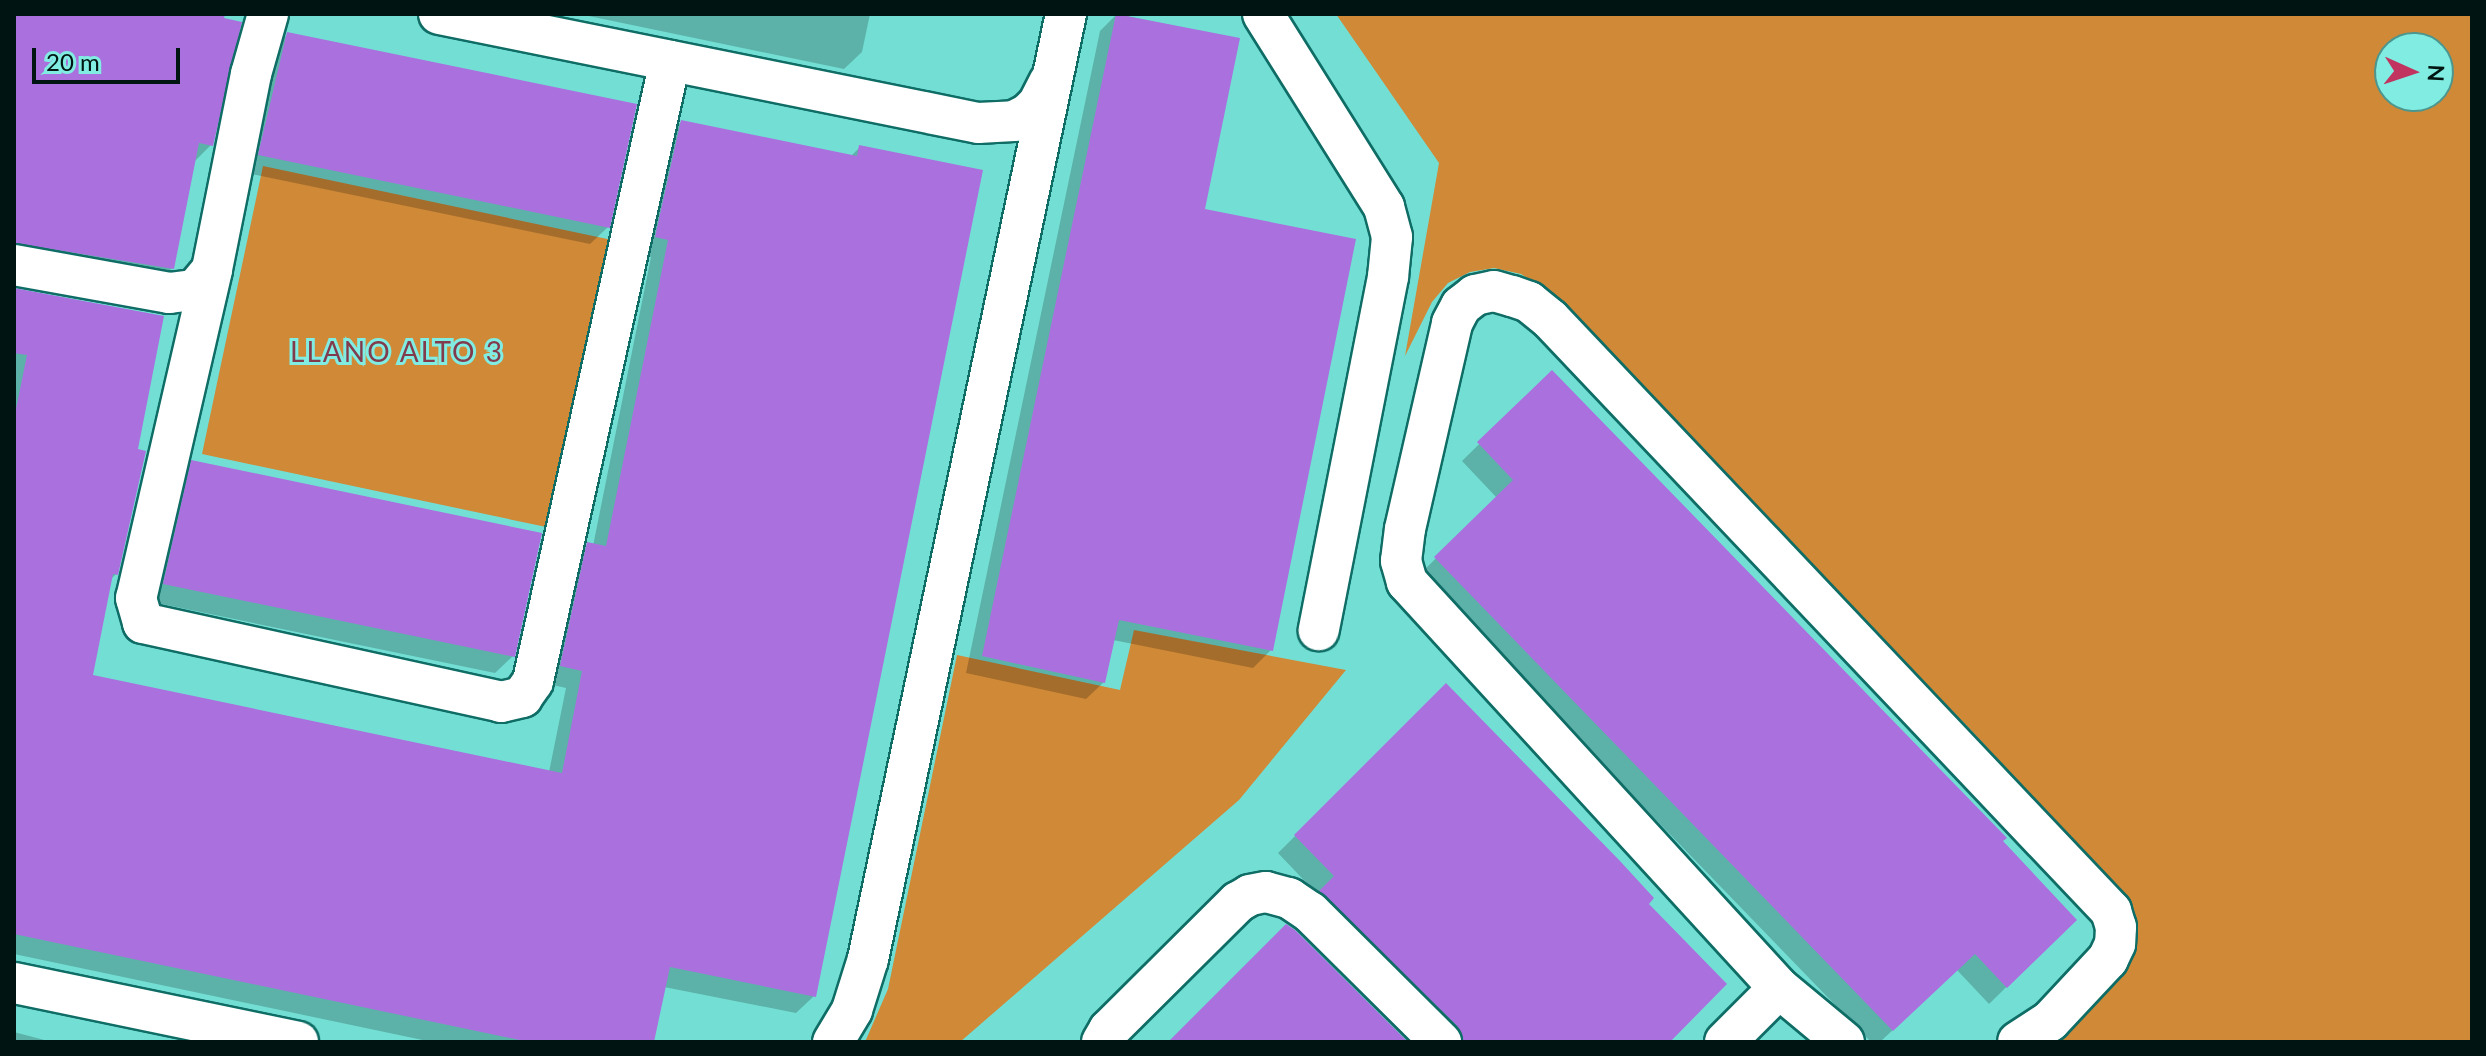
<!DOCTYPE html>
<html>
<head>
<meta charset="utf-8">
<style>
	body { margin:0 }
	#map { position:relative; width:2486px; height:1056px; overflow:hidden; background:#73dfd4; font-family:Lato,sans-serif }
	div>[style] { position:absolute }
	.green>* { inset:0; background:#cf8937 }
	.shadow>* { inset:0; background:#0003 }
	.building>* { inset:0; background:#aa70de }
	.roads { filter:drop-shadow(2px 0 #0f6d66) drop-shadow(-2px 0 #0f6d66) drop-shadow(0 2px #0f6d66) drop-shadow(0 -2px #0f6d66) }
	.minor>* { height:40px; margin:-20px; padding:0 20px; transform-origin:20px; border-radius:20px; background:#fff }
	span { translate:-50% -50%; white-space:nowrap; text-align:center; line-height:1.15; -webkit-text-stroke:6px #81ece1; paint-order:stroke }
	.neighbourhood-label { font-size:28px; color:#823b4c; letter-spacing:2px }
	.frame { position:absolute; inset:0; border:16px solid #001412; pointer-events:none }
	.north { position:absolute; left:2374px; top:32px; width:80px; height:80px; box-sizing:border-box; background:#81ece1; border:2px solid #4d968e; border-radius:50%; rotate:93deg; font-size:22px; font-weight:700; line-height:32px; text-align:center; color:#001412 }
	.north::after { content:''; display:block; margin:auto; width:28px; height:36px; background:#c23460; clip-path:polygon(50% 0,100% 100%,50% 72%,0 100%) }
	.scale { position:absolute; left:32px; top:48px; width:148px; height:36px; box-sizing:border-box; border:4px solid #001412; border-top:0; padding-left:10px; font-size:24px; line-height:28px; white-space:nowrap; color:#001412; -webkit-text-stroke:6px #81ece1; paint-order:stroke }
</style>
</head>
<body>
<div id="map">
	<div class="green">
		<div style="clip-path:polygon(evenodd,1336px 14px,2472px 14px,2472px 1042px,2053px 1042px,2126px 961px,2135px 942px,2136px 921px,2125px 895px,1968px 727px,1538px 285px,1521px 274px,1494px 268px,1470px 272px,1448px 283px,1432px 302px,1405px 356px,1439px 163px,1336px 14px,2390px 48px,2438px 48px,2438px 96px,2390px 96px,2390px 48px)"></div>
		<div style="clip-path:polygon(263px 166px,612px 240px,551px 528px,202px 454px)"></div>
		<div style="clip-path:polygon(1134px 630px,1346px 670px,1239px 800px,960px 1042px,865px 1042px,888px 989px,957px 655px,1120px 690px)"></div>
	</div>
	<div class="shadow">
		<div style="clip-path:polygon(14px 14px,223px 14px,211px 145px,193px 163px,172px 268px,154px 286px,34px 265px,37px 248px,14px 243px)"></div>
		<div style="clip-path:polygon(579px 14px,870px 14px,862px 52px,844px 69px)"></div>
		<div style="clip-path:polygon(1117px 14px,1238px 39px,1203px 211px,1271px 650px,1253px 668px,1113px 640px,1104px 682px,1086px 699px,966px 673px,1100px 31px)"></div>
		<div style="clip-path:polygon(288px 34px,608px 227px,590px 244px,242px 172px,270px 51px)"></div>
		<div style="clip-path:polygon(681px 122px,850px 157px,859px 148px,814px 996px,796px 1013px,664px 987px,652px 1042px,432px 1042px,14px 954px,14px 306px,135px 451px,116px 574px,110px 580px,91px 677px,549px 772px,566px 688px,544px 683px,570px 562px,588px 545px,593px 546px,651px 257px,638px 254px,664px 139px)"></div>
		<div style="clip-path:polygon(1552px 372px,2075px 920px,1989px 1004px,1957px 970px,1880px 1042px,1871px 1042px,1419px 575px,1497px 498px,1462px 461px)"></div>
		<div style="clip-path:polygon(192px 463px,513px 656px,495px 673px,147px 601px,175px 480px)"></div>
		<div style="clip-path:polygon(1446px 686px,1646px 904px,1666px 1042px,1439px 1042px,1318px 895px,1278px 853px)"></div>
		<div style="clip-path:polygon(14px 1032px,52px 1042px,14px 1042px)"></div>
	</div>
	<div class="building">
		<div style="clip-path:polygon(14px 14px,225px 14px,224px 18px,242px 22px,213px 146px,199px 143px,174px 269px,14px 243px)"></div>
		<div style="clip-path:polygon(1116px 14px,1240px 38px,1205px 209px,1356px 239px,1273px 651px,1119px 620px,1105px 683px,982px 656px)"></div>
		<div style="clip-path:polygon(287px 32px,637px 104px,610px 228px,258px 155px)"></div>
		<div style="clip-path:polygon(681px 120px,857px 156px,859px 145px,983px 170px,816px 997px,670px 967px,654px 1042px,529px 1042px,14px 934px,14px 419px,27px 355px,14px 353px,14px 288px,164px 316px,138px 449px,146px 451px,118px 575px,113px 574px,93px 675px,562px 773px,582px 671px,560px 666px,587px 542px,606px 546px,668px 240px,655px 237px)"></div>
		<div style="clip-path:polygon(1552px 370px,2007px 838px,2003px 841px,2077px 920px,2007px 988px,1975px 954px,1893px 1031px,1434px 557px,1513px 480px,1477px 442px)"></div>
		<div style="clip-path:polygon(191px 460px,542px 533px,515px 657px,163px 584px)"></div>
		<div style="clip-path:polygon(1446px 683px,1620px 861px,1654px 898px,1649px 904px,1727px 984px,1670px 1042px,1463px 1042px,1457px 1026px,1319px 891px,1334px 876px,1294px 835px)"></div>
		<div style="clip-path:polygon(1286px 924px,1295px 930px,1408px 1042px,1168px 1042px)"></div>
	</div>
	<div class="roads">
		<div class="minor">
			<div style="left:268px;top:14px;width:62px;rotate:105.8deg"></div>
			<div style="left:251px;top:74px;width:200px;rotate:101.3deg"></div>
			<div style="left:212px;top:270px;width:337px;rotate:103deg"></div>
			<div style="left:136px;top:598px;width:26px;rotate:74deg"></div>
			<div style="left:143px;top:623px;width:367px;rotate:12.4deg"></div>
			<div style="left:501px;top:702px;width:22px;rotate:-13deg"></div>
			<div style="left:522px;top:697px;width:19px;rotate:-55deg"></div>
			<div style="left:533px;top:681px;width:635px;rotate:-77.54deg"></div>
			<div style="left:439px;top:14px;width:550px;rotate:11.43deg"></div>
			<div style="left:978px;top:123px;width:36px;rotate:-3deg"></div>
			<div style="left:1014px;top:121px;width:16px;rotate:-27deg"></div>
			<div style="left:1028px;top:114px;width:14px;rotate:-45deg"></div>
			<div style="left:1038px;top:104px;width:25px;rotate:-63deg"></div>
			<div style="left:1263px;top:14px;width:228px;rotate:57.9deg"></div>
			<div style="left:1384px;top:207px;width:31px;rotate:75deg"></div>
			<div style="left:1392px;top:237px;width:40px;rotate:95.7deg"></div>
			<div style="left:1388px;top:277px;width:360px;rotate:101.1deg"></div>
			<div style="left:14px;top:265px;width:158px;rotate:10.2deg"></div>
			<div style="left:169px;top:293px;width:26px;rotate:-7deg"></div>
			<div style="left:195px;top:290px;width:26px;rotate:-50deg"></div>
			<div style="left:14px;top:983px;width:290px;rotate:11.7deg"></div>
			<div style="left:833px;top:1042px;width:37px;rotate:-59deg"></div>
			<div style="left:852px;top:1010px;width:53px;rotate:-72.6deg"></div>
			<div style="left:868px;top:959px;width:966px;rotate:-78.17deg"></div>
			<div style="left:1102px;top:1042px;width:14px;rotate:-60deg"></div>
			<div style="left:1109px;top:1030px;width:182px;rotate:-44.8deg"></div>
			<div style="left:1238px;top:902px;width:14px;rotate:-30deg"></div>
			<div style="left:1250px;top:895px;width:16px;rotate:-11deg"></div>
			<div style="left:1266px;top:892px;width:24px;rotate:15deg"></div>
			<div style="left:1289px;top:898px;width:25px;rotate:34deg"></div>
			<div style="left:1310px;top:912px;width:185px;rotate:44.8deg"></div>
			<div style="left:1725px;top:1042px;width:76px;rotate:-45deg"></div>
			<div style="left:1844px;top:1042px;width:85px;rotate:-140.3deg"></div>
			<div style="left:1779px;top:988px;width:551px;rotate:-132.5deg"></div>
			<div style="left:1407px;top:582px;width:22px;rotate:-106deg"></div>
			<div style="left:1401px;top:561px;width:32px;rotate:-83deg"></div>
			<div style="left:1405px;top:529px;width:211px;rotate:-77.1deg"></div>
			<div style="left:1452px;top:323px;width:19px;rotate:-62deg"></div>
			<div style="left:1461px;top:306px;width:18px;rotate:-38deg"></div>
			<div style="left:1475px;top:295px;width:19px;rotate:-12deg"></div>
			<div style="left:1494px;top:291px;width:19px;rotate:16deg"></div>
			<div style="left:1512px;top:296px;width:18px;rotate:19deg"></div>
			<div style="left:1529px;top:302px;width:27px;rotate:39deg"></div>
			<div style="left:1550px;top:319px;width:816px;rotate:46.54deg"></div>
			<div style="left:2111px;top:911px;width:17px;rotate:73deg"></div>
			<div style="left:2116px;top:927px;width:17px;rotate:93deg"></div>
			<div style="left:2115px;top:944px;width:17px;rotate:115deg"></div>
			<div style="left:2108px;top:959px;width:85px;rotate:133.1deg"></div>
			<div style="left:2050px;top:1021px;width:38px;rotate:147deg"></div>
		</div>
	</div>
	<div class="neighbourhood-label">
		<span style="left:397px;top:351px">LLANO ALTO 3</span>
	</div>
	<div class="frame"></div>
	<div class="north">N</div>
	<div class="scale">20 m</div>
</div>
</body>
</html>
